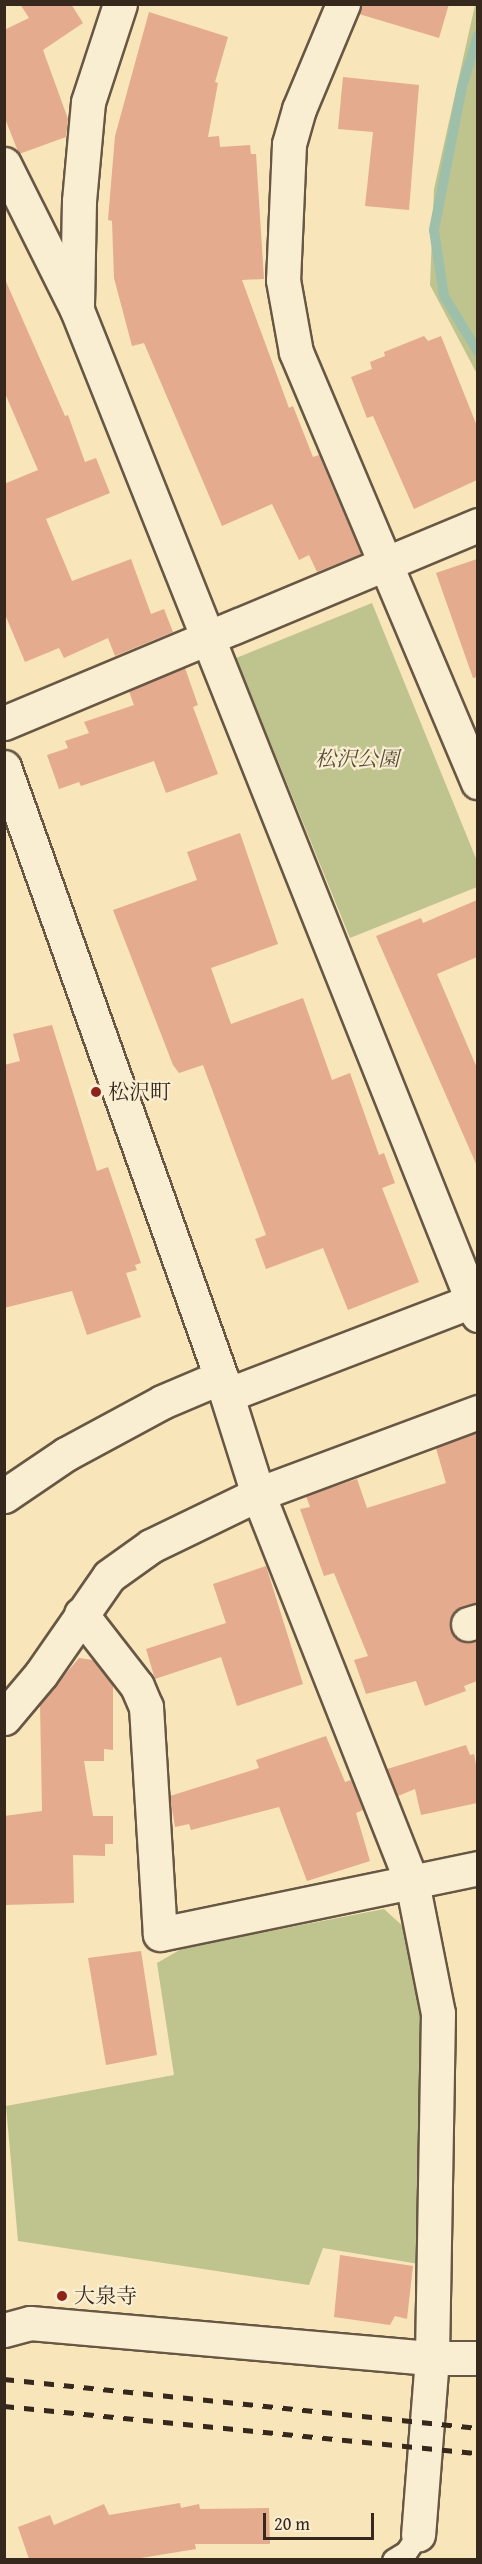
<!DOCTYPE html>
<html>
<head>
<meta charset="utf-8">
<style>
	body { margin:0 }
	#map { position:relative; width:482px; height:2564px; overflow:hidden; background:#f8e5b9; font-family:"Gentium Book Plus","Noto Serif JP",serif }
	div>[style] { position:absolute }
	.green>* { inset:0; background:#bfc48e }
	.stream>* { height:10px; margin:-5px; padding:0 5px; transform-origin:5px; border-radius:5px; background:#9ec0ab }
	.building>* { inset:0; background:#e4ab8e }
	.roads { filter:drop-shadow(2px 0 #675744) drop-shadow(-2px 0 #675744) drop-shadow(0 2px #675744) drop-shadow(0 -2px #675744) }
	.lane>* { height:21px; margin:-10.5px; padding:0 10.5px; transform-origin:10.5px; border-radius:10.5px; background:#faeed2 }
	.street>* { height:33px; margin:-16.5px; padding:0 16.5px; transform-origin:16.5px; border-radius:16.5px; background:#faeed2 }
	.secondary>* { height:33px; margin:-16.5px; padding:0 16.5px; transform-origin:16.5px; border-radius:16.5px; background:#faeed2 }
	.rail>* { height:4.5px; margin-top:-2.25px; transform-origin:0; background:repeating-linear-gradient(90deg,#37281d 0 10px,transparent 0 20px) }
	.dots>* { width:16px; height:16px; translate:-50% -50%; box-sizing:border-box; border:3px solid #faeed2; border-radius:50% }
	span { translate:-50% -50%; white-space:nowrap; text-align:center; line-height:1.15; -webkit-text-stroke:4.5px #faeed2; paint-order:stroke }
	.park-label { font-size:21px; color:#594f39; font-style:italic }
	.poi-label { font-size:21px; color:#37281d }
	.left { translate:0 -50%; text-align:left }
	.frame { position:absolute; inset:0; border:6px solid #37281d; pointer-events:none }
	.scale { position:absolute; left:263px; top:2513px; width:111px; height:27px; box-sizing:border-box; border:3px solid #37281d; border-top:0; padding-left:8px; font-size:18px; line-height:21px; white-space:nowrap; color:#37281d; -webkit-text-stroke:4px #faeed2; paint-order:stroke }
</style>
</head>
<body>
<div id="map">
	<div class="green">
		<div style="clip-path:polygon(475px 5px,478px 5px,477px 374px,430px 285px,434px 189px)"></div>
		<div style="clip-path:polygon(372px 603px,477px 861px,477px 887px,350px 938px,236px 658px)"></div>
		<div style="clip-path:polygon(384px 1909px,406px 1929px,425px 2016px,419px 2264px,323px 2248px,309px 2285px,18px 2241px,6px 2106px,174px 2075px,157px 1963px,183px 1948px)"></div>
	</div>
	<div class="stream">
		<div style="left:478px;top:35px;width:54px;rotate:107.1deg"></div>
		<div style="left:462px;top:87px;width:146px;rotate:101.1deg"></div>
		<div style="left:434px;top:230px;width:67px;rotate:81.4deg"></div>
		<div style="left:444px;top:296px;width:66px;rotate:58.7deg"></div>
	</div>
	<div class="building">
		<div style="clip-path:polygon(20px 4px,71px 4px,83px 23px,43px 50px,68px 119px,66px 137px,19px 154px,4px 116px,4px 30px,29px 18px)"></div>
		<div style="clip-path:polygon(361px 4px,449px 4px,439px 38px,359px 14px)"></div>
		<div style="clip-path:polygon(149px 12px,228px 37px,215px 82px,218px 83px,208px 137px,219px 136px,220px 147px,250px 145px,251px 154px,256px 154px,264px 279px,242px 280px,289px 408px,293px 406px,313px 457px,319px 455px,361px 554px,317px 572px,309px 555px,299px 560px,272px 504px,222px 526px,144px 343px,132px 346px,114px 278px,112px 221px,108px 220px,115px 136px)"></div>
		<div style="clip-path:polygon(343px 77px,419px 85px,409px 210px,365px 206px,373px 132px,338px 129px)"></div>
		<div style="clip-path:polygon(4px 277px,65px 416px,68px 415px,85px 462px,96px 458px,110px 493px,46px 519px,72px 581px,131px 559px,151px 614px,164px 609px,173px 632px,115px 656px,108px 638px,64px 658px,59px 648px,25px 662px,4px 612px,4px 484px,38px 470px,4px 391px)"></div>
		<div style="clip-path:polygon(424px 336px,428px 341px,441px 336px,477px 426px,477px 480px,414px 509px,373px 416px,367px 418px,351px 377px,372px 369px,370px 362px,385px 356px,384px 352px)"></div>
		<div style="clip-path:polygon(477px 559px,477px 677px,473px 678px,436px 573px)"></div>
		<div style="clip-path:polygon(185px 668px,198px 705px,193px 707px,218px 774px,166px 793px,154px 761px,81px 786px,79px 782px,59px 789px,47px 755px,68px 748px,65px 741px,89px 733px,84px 722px,134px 705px,129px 691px)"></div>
		<div style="clip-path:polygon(240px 833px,278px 944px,211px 968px,231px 1024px,303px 998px,332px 1080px,350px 1073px,379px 1155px,384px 1153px,395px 1183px,382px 1188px,419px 1282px,348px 1310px,323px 1248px,266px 1269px,255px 1239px,266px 1235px,203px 1065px,179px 1073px,173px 1065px,113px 910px,197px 880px,187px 852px)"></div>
		<div style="clip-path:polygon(477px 900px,477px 957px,437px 974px,477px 1068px,477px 1166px,376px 936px,421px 918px,423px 923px)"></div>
		<div style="clip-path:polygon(52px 1025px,97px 1171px,108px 1167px,141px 1263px,135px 1265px,137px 1270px,126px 1273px,141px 1317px,87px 1335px,72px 1291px,4px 1308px,4px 1065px,20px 1061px,13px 1034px)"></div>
		<div style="clip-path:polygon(477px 1432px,477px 1603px,455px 1611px,450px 1620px,456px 1638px,464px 1642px,477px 1641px,477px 1681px,464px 1686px,466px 1691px,425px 1706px,416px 1681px,366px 1694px,354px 1660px,368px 1656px,334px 1573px,324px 1576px,300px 1509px,310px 1507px,306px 1496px,357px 1479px,367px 1508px,446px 1483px,436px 1448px)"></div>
		<div style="clip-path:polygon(266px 1566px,303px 1684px,237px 1706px,221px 1657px,155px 1679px,146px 1649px,226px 1623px,213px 1584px)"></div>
		<div style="clip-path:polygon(79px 1658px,93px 1660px,113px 1686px,113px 1750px,104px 1749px,104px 1761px,84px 1761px,93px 1816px,113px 1816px,113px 1844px,105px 1844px,105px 1856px,73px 1855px,74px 1903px,4px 1905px,4px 1816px,42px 1811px,40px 1704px)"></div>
		<div style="clip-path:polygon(326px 1736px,345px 1782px,351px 1780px,363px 1810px,356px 1813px,370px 1861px,307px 1881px,279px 1807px,191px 1830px,189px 1824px,175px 1827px,170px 1796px,259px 1768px,256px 1760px)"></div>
		<div style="clip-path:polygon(466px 1745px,470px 1755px,474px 1754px,477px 1770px,477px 1803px,421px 1815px,415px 1789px,398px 1796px,387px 1769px)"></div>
		<div style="clip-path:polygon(141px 1951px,157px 2055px,106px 2065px,88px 1958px)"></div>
		<div style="clip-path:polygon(340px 2255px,413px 2266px,407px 2319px,395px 2316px,390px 2325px,334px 2317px)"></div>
		<div style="clip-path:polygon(180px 2503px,181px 2508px,199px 2504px,200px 2509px,269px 2508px,270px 2544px,195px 2544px,196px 2549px,135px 2559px,29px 2559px,18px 2527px,50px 2515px,54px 2525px,104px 2504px,109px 2515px)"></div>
	</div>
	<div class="roads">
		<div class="lane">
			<div style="left:393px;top:2560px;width:15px;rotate:-32deg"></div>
			<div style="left:406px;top:2552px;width:22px;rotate:-56deg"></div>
		</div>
		<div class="street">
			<div style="left:343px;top:4px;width:114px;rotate:112.7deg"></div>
			<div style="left:299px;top:109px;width:36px;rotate:106deg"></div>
			<div style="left:289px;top:144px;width:136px;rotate:92.5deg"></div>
			<div style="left:283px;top:280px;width:73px;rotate:79.8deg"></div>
			<div style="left:296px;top:352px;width:467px;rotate:67.1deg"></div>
			<div style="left:4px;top:164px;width:163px;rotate:63.4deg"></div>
			<div style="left:77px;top:310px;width:1082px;rotate:68.25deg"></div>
			<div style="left:77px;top:305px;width:104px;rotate:-88.9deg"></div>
			<div style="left:79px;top:201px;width:99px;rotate:-84.8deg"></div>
			<div style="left:88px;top:102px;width:103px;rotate:-71.9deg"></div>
			<div style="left:4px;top:723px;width:514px;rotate:-22.67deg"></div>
			<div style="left:227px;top:1395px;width:262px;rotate:-21deg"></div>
			<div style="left:4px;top:1496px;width:75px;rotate:-34.1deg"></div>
			<div style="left:66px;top:1454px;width:109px;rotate:-28.4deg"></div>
			<div style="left:162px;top:1402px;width:64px;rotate:-23deg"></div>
			<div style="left:221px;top:1377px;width:123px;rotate:72.5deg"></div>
			<div style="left:258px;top:1494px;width:417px;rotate:68.4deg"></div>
			<div style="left:412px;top:1882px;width:134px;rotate:78.8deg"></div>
			<div style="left:438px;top:2013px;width:345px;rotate:91deg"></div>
			<div style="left:432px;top:2358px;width:177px;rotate:94.5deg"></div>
			<div style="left:81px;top:1614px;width:91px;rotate:52.1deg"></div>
			<div style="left:137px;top:1686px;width:23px;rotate:67deg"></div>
			<div style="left:146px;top:1707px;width:227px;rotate:86.5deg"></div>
			<div style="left:160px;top:1934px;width:325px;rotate:-11.7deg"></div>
			<div style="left:468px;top:1624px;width:10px;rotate:-17deg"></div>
			<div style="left:4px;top:1718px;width:57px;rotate:-49.9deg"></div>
			<div style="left:41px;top:1674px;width:119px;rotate:-55.2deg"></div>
			<div style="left:109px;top:1576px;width:52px;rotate:-35.5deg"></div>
			<div style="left:151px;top:1546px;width:119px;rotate:-25.9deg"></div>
			<div style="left:258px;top:1494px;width:235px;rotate:-20.4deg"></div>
			<div style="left:4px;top:2330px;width:27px;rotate:-15deg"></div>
			<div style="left:30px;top:2323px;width:404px;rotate:5deg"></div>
			<div style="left:432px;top:2358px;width:46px"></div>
		</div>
		<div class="secondary">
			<div style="left:4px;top:767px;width:647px;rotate:70.42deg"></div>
		</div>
	</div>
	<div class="rail">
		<div style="left:4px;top:2379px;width:477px;rotate:5.9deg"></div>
		<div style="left:4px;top:2406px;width:476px;rotate:5.7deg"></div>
	</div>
	<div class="dots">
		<div style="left:96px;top:1092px;background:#8f2418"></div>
		<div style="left:62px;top:2296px;background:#8f2418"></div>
	</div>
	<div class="park-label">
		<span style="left:357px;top:759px">松沢公園</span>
	</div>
	<div class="poi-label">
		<span class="left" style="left:108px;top:1092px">松沢町</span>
		<span class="left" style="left:74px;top:2296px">大泉寺</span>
	</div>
	<div class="frame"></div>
	<div class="scale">20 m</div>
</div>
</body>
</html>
